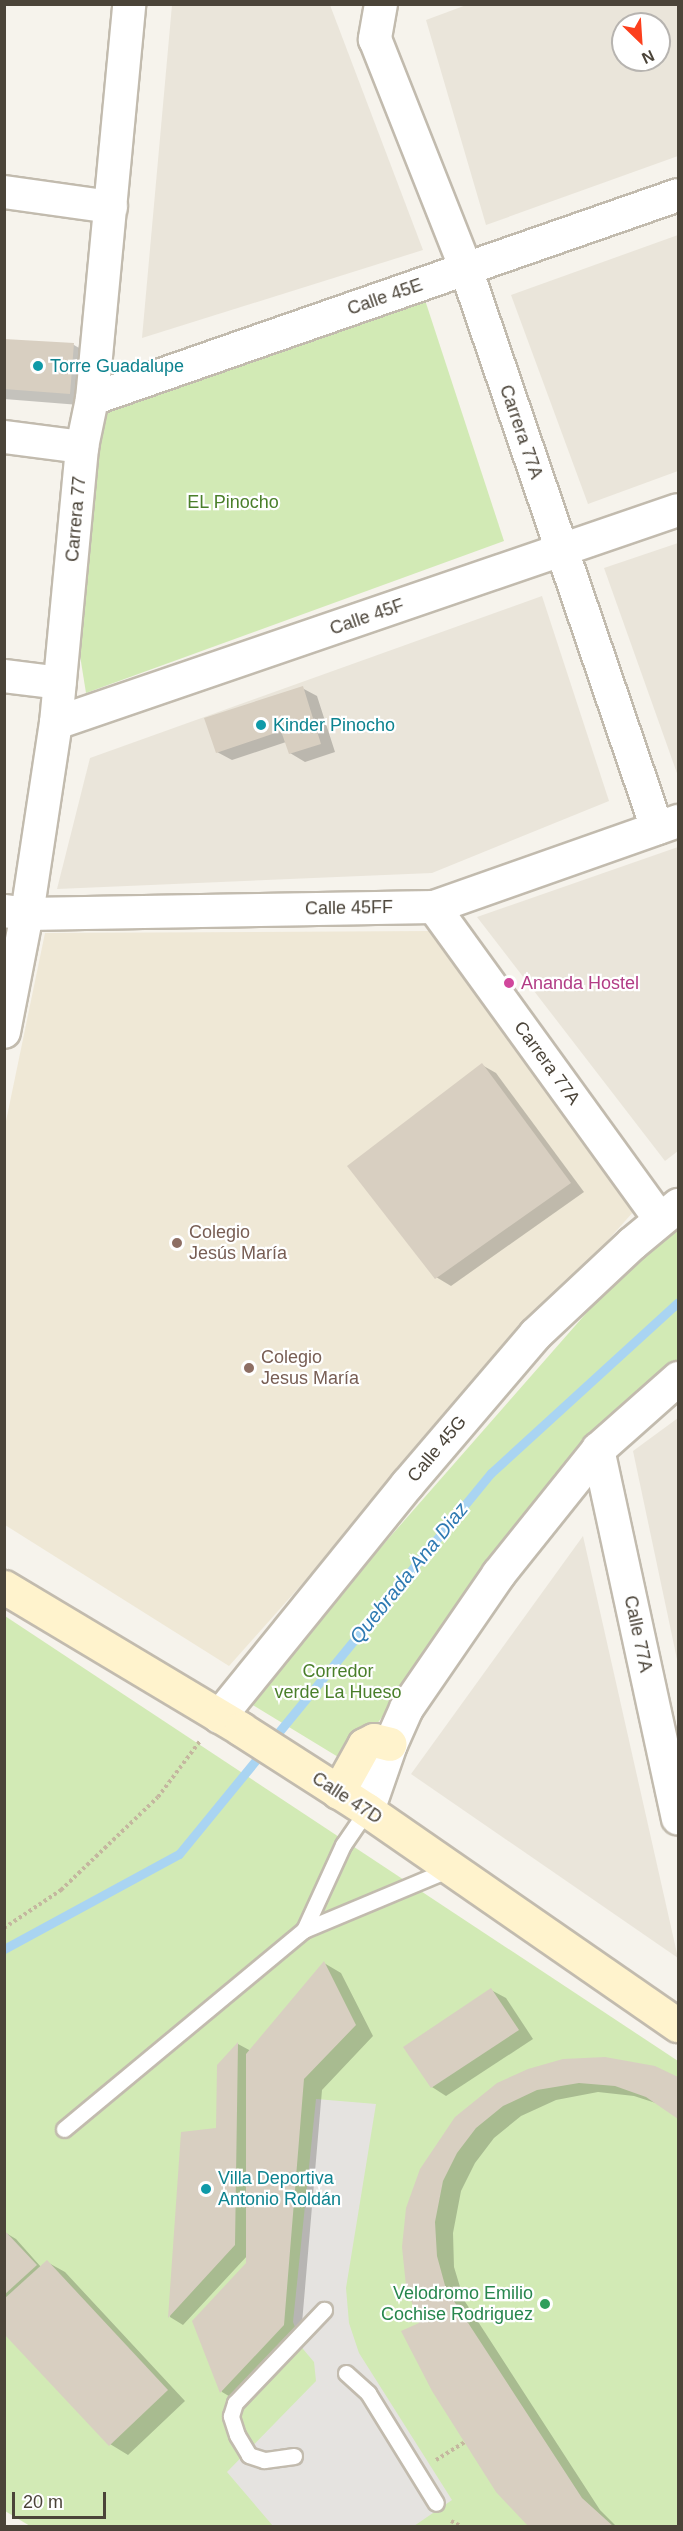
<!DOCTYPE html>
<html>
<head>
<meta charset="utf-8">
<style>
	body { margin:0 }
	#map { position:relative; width:683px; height:2531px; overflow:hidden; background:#f6f3ec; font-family:Arial,sans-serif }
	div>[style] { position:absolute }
	.residential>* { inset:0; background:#eae5da }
	.education>* { inset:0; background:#efe8d6 }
	.green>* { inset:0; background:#d2eab5 }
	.parking>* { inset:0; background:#e5e3e0 }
	.shadow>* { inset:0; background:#0003 }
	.stream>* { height:9px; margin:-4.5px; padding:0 4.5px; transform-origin:4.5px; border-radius:4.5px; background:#a9d4f2 }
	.building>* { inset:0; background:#d8cfc1 }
	.path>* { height:4px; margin-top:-2px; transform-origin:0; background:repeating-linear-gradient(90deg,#c4b79f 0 3px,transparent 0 6px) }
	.roads { filter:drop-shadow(2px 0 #c2bbae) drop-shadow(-2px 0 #c2bbae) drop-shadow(0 2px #c2bbae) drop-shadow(0 -2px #c2bbae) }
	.service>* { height:15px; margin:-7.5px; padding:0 7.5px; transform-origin:7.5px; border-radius:7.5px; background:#fff }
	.minor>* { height:32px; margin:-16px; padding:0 16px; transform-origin:16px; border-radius:16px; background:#fff }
	.tertiary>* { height:33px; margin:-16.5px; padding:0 16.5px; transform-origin:16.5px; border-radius:16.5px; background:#fff }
	.secondary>* { height:33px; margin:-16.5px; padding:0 16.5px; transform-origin:16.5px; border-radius:16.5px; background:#fff3cd }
	.dots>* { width:16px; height:16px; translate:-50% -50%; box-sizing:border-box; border:3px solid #fff; border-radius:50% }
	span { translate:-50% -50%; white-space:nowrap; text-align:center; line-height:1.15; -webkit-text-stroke:4.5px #fff; paint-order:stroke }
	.street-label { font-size:18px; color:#4b4439 }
	.culture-label { font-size:18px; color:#0d838f }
	.left { translate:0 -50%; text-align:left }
	.park-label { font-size:18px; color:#4a7f2a }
	.hotel-label { font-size:18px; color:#b23c85 }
	.education-label { font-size:18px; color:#785e54 }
	.leisure-label { font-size:18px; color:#27864d }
	.right { translate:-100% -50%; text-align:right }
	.water-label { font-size:20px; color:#2e7ab2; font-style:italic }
	.frame { position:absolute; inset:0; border:6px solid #4b4439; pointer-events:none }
	.north { position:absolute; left:611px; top:12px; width:60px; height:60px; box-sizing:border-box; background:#fff; border:2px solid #b7b4b0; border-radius:50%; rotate:155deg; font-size:16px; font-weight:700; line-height:24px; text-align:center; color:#4b4439 }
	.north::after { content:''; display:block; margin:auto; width:21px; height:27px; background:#fc3f1d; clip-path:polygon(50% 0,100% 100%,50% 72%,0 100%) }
	.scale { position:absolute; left:12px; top:2492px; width:94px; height:27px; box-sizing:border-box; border:3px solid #4b4439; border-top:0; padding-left:8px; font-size:18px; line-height:21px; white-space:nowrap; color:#4b4439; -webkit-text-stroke:4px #fff; paint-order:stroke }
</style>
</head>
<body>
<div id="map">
	<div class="residential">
		<div style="clip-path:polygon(evenodd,469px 4px,678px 5px,678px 156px,486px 225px,426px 20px,469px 4px,623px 24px,659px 24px,659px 60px,623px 60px,623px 24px)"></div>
		<div style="clip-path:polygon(172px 5px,330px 5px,423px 250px,142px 338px)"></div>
		<div style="clip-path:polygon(678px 235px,678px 471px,588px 504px,511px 295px)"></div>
		<div style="clip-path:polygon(678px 543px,678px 776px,604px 568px)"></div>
		<div style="clip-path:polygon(542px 596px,609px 801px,432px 873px,57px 889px,90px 758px)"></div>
		<div style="clip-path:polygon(678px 847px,678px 1151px,665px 1161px,477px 917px)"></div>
		<div style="clip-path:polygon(678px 1418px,678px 1664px,633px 1451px)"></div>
		<div style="clip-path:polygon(583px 1536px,626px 1727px,678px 1958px,411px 1774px)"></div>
	</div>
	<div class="education">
		<div style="clip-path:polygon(430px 931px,634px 1211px,229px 1666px,5px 1525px,5px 1126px,45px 933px)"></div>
	</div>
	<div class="green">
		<div style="clip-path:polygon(425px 300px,504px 541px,86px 693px,78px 643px,104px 408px)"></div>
		<div style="clip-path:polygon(678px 1227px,678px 1362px,583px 1446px,348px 1763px,246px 1701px,632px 1261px)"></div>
		<div style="clip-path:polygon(5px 1616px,678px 2061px,678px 2526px,30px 2526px,5px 2511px)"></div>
	</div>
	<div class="parking">
		<div style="clip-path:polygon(316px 2099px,376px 2104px,346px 2288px,349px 2323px,359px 2353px,452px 2500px,414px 2526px,273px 2526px,227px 2472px,316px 2381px,314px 2362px,303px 2349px,293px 2322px)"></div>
	</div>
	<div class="shadow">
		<div style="clip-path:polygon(4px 340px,74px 345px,96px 358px,92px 406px,4px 399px)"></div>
		<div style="clip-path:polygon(302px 688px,317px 696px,335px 752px,305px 762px,290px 753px,286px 742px,232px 760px,217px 752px)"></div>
		<div style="clip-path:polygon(482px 1065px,496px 1073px,584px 1192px,451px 1286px,436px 1277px)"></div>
		<div style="clip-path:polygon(324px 1963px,341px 1973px,373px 2036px,322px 2090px,301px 2335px,239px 2402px,222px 2392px,194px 2321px,248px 2263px,248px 2255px,183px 2325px,170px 2317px,182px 2134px,218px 2129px,219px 2065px,238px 2044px,251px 2051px)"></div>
		<div style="clip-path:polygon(491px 1990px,506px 1998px,533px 2039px,446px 2096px,432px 2087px)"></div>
		<div style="clip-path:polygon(655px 2068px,678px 2079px,678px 2117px,665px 2106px,634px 2096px,598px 2092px,556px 2100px,521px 2116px,494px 2138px,475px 2163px,461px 2191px,453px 2233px,454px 2267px,464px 2300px,600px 2510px,616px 2526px,530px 2526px,497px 2491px,421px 2324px,408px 2208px,498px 2085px)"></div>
		<div style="clip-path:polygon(6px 2233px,16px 2239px,41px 2267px,47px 2262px,65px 2272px,185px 2401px,128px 2455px,110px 2444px,4px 2332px)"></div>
	</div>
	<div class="stream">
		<div style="left:4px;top:1949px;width:199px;rotate:-28.5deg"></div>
		<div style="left:179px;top:1854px;width:492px;rotate:-50.7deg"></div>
		<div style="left:491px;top:1473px;width:253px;rotate:-42.4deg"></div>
	</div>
	<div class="building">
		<div style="clip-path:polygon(4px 339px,74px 343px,70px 394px,4px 389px)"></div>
		<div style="clip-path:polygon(303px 686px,321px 744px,289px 754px,281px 731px,216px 753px,204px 718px)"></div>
		<div style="clip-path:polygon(482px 1063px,571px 1183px,435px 1279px,347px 1166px)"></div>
		<div style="clip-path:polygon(324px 1961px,356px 2025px,304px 2079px,284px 2325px,220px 2393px,192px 2321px,246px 2263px,246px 2054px)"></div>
		<div style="clip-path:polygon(491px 1988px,519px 2030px,431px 2088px,403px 2047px)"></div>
		<div style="clip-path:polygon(238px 2042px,235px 2245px,168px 2318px,181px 2132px,216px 2128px,217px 2065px)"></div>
		<div style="clip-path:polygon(605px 2057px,655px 2066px,678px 2077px,678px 2119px,646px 2097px,615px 2086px,579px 2083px,537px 2090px,503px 2106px,476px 2128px,457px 2153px,443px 2181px,435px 2222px,437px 2256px,446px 2289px,582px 2498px,613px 2526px,528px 2526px,496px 2492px,432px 2391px,401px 2331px,419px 2323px,406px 2286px,402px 2247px,406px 2208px,420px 2169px,455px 2117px,497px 2083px,528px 2069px,563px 2059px)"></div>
		<div style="clip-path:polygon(4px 2230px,37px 2265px,4px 2295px)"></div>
		<div style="clip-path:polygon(47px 2260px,168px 2390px,109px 2446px,4px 2334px,4px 2299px)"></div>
	</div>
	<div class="path">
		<div style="left:4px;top:1928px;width:69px;rotate:-33.7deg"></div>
		<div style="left:61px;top:1890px;width:134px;rotate:-43.8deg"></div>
		<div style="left:158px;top:1797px;width:70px;rotate:-53.1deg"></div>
		<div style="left:436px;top:2460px;width:34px;rotate:-32deg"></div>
		<div style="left:451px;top:2521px;width:11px;rotate:27deg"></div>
	</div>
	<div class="roads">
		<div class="service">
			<div style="left:304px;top:1930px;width:94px;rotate:-65.4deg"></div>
			<div style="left:343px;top:1845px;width:42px;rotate:-55.6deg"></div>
			<div style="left:64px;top:2129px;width:312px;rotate:-39.7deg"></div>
			<div style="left:304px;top:1930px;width:158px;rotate:-22.7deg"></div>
			<div style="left:346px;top:2373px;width:30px;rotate:42deg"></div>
			<div style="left:368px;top:2393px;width:129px;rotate:58.3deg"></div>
			<div style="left:294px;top:2456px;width:30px;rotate:172deg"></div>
			<div style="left:264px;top:2460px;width:16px;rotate:-162deg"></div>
			<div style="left:249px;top:2455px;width:23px;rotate:-121deg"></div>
			<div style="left:237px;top:2435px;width:20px;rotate:-108deg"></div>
			<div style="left:231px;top:2416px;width:14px;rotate:-73deg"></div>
			<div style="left:235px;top:2403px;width:129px;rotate:-46.3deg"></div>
		</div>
		<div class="minor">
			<div style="left:381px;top:4px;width:36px;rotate:100deg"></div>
			<div style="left:375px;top:39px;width:247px;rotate:68.4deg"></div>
			<div style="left:466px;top:269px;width:591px;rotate:71.14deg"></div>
			<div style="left:4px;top:192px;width:108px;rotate:8deg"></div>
			<div style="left:92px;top:399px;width:620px;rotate:-19.19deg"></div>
			<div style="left:4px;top:437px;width:79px;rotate:7.3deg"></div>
			<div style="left:4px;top:676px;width:56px;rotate:7.1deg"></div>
			<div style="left:56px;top:723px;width:657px;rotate:-18.9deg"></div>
			<div style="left:434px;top:907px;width:385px;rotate:54.1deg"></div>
			<div style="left:4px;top:911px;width:23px;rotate:7deg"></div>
			<div style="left:27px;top:914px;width:407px;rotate:-1deg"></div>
			<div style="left:434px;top:907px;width:259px;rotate:-19.4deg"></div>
			<div style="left:4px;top:1032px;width:120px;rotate:-79deg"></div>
			<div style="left:27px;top:914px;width:193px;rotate:-81.4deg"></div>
			<div style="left:56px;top:723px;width:277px;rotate:-84.6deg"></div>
			<div style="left:82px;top:447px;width:49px;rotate:-78.2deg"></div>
			<div style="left:92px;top:399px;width:397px;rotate:-84.6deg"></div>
			<div style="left:598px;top:1449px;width:378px;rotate:77.8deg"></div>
		</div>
		<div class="tertiary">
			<div style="left:219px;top:1716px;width:299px;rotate:-51deg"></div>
			<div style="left:407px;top:1484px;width:197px;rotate:-49.5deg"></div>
			<div style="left:535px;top:1334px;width:133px;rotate:-43.2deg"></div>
			<div style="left:632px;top:1243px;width:60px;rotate:-39.6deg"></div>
			<div style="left:367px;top:1810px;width:70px;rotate:-70.8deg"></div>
			<div style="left:390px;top:1744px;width:39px;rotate:-66deg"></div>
			<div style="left:406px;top:1708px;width:163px;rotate:-55.5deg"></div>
			<div style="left:498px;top:1574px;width:160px;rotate:-51.3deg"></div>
			<div style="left:598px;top:1449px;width:107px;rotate:-41.6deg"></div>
		</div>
		<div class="secondary">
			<div style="left:4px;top:1587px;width:276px;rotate:30.9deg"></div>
			<div style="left:241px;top:1729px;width:150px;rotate:32.7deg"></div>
			<div style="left:367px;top:1810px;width:378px;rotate:34.7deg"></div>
			<div style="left:338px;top:1792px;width:54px;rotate:-61deg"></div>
			<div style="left:364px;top:1745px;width:11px;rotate:-27deg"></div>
			<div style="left:374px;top:1740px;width:16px;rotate:14deg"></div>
		</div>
	</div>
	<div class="dots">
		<div style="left:38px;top:366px;background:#0f9aa8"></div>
		<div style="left:261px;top:725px;background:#0f9aa8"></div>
		<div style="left:509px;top:983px;background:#d1479c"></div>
		<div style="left:177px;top:1243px;background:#8d6e63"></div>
		<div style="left:249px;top:1368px;background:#8d6e63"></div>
		<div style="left:206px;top:2189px;background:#0f9aa8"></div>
		<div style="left:545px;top:2304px;background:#2e9e5b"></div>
	</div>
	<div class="street-label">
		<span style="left:385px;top:297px;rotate:-19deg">Calle 45E</span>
		<span style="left:521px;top:432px;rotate:71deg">Carrera 77A</span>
		<span style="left:76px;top:519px;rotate:-85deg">Carrera 77</span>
		<span style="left:367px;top:617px;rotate:-19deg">Calle 45F</span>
		<span style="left:349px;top:908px;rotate:-1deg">Calle 45FF</span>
		<span style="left:547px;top:1063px;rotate:54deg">Carrera 77A</span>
		<span style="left:437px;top:1449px;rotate:-50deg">Calle 45G</span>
		<span style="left:638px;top:1634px;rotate:78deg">Calle 77A</span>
		<span style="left:347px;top:1798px;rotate:33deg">Calle 47D</span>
	</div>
	<div class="culture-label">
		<span class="left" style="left:50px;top:366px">Torre Guadalupe</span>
		<span class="left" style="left:273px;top:725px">Kinder Pinocho</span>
		<span class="left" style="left:218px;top:2189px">Villa Deportiva<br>Antonio Roldán</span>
	</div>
	<div class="park-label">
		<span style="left:233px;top:502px">EL Pinocho</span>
		<span style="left:338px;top:1682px">Corredor<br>verde La Hueso</span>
	</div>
	<div class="hotel-label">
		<span class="left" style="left:521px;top:983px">Ananda Hostel</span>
	</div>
	<div class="education-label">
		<span class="left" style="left:189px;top:1243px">Colegio<br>Jesús María</span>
		<span class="left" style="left:261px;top:1368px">Colegio<br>Jesus María</span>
	</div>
	<div class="leisure-label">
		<span class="right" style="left:533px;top:2304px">Velodromo Emilio<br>Cochise Rodriguez</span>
	</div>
	<div class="water-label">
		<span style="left:409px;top:1573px;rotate:-51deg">Quebrada Ana Diaz</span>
	</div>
	<div class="frame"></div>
	<div class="north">N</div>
	<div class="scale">20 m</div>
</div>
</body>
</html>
